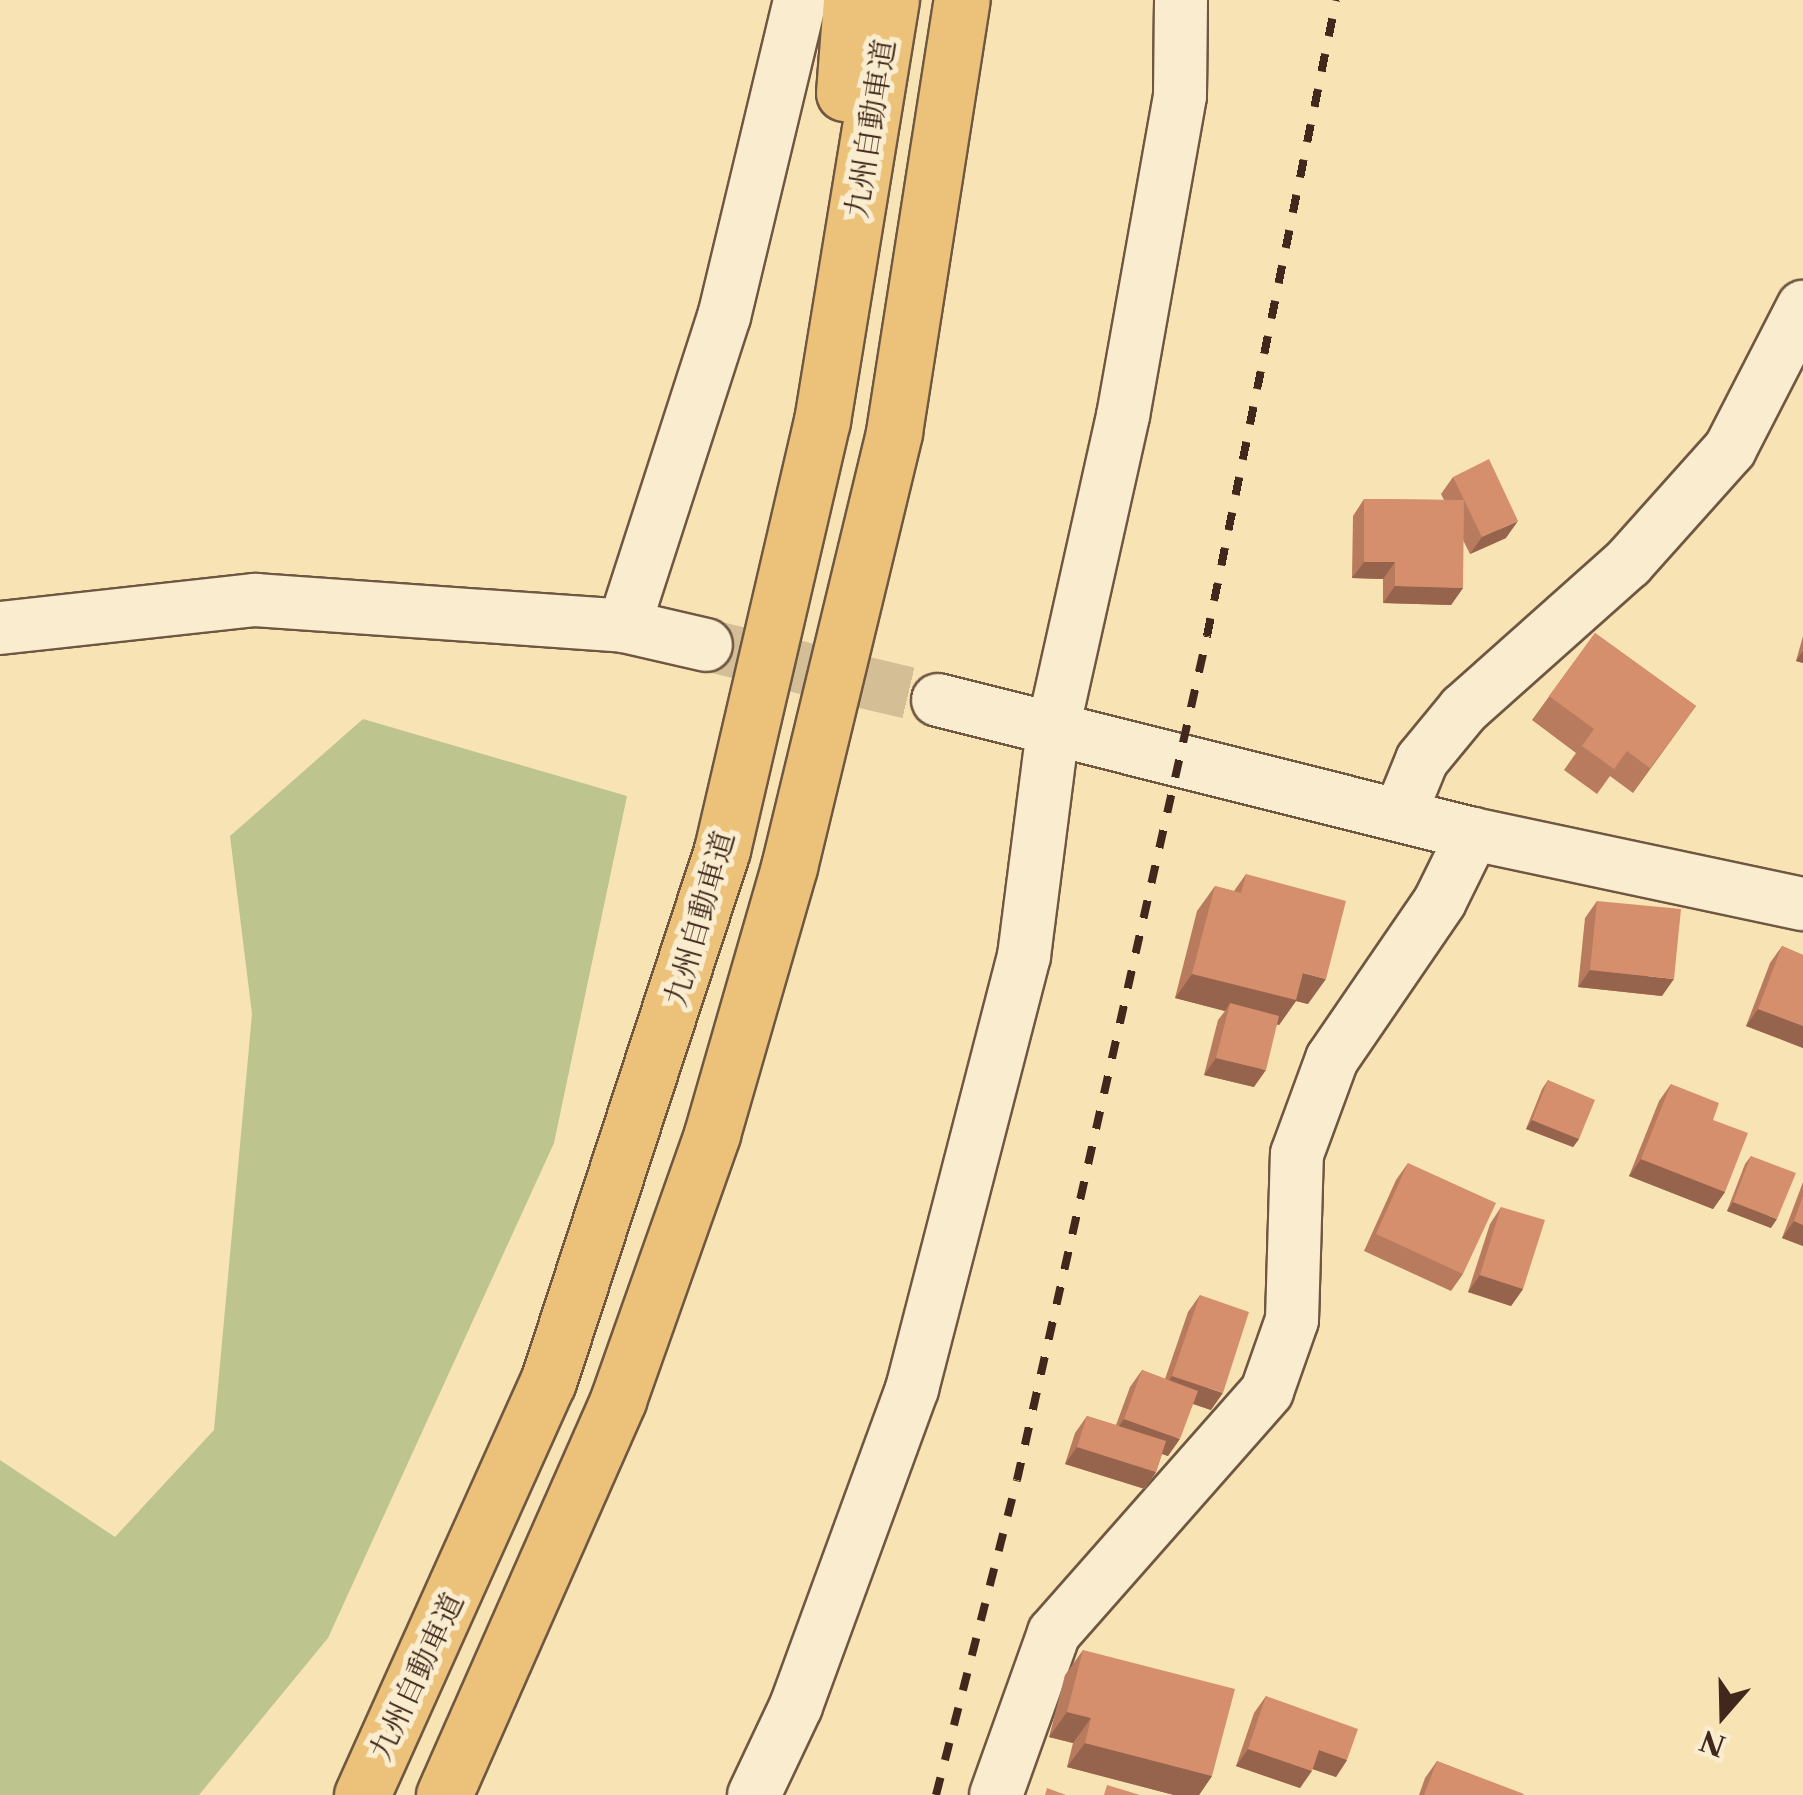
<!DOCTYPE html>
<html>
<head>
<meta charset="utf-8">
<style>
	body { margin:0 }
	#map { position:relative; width:1803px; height:1795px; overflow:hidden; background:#f8e3b5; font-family:"Libre Caslon Text","Noto Serif JP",serif }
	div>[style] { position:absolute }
	.green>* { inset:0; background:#bdc48d }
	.minor-tunnel>* { height:52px; margin-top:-26px; transform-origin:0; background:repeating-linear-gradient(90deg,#d3be96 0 52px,transparent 0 78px) }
	.roads { filter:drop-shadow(2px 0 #6f5742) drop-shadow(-2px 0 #6f5742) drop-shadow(0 2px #6f5742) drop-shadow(0 -2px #6f5742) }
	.minor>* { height:52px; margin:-26px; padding:0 26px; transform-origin:26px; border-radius:26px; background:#faedcf }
	.motorway>* { height:55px; margin:-27.5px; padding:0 27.5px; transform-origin:27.5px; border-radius:27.5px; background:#ecc27a }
	.rail>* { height:8px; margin-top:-4px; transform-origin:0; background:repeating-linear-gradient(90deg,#41281c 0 18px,transparent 0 36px) }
	.wall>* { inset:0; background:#b87b5e }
	.shaded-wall>* { inset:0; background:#96644c }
	.building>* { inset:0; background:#d68f6d }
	span { translate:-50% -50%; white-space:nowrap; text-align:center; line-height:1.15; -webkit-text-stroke:10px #faedcf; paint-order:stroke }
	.street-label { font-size:30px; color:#41281c }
	.north { position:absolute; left:1673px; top:1665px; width:100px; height:100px; -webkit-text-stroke:8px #faedcf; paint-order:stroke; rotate:200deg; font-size:28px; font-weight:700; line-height:40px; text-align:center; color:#41281c }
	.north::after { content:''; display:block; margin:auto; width:35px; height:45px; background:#41281c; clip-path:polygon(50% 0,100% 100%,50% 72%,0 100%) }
</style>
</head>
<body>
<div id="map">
	<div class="green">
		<div style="clip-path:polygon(363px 719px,627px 796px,554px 1143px,328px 1638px,199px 1795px,0 1795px,0 1460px,115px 1537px,214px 1430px,252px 1014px,230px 836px)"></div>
	</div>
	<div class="minor-tunnel">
		<div style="left:706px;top:645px;width:238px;rotate:13.3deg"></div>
	</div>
	<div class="roads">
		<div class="minor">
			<div style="left:624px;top:626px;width:325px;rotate:-72.1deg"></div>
			<div style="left:724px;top:317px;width:326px;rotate:-76.5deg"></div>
			<div style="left:0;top:628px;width:257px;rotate:-6.3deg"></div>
			<div style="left:255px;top:600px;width:370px;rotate:4deg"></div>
			<div style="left:624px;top:626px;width:84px;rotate:13deg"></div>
			<div style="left:938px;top:700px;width:552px;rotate:14.06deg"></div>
			<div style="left:1473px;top:834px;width:337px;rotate:12deg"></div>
			<div style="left:1400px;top:814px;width:58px;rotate:-67.8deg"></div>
			<div style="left:1422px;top:760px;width:66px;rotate:-50.5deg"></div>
			<div style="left:1464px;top:709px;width:220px;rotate:-41.7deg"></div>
			<div style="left:1628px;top:563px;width:153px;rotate:-48.2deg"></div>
			<div style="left:1730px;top:449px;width:160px;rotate:-62.8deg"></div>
			<div style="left:754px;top:1795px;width:98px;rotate:-64.7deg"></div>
			<div style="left:796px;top:1706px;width:338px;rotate:-69.9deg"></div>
			<div style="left:912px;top:1389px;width:447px;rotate:-75.5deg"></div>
			<div style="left:1024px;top:956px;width:229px;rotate:-82.7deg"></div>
			<div style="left:1053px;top:729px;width:321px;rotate:-77.4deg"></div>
			<div style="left:1123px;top:416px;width:325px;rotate:-79.9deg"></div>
			<div style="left:1180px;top:96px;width:96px;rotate:-89.4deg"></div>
			<div style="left:996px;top:1795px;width:172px;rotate:-70.3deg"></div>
			<div style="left:1054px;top:1633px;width:322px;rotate:-48.6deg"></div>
			<div style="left:1267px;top:1391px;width:75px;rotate:-70.6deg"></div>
			<div style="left:1292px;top:1320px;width:166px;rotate:-88.3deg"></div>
			<div style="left:1297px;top:1154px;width:101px;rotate:-69.8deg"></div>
			<div style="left:1332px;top:1059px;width:191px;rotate:-55.6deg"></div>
			<div style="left:1440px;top:901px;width:75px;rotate:-63.8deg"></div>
		</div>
		<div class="motorway">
			<div style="left:844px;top:93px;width:93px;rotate:-85.7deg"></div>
			<div style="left:362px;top:1795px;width:453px;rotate:-65.8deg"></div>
			<div style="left:548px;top:1382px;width:560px;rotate:-71.89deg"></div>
			<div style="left:722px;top:850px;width:441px;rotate:-76.9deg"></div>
			<div style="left:822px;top:421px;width:427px;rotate:-80.7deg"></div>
			<div style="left:444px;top:1795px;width:432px;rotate:-66.2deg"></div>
			<div style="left:618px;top:1400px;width:282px;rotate:-70.5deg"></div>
			<div style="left:712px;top:1134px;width:278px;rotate:-73.9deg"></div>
			<div style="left:789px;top:867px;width:447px;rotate:-76.4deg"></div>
			<div style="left:894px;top:432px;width:437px;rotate:-81.1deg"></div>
		</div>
	</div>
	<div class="rail">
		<div style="left:936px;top:1795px;width:325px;rotate:-75.6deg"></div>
		<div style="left:1017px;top:1480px;width:865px;rotate:-77.31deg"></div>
		<div style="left:1207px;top:636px;width:649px;rotate:-78.53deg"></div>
	</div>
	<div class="wall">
		<div style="clip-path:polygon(1453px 477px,1506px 538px,1470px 554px,1463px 540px,1463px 588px,1451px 605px,1383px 603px,1383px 579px,1352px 578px,1353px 516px,1364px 499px,1444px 500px,1441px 494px)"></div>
		<div style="clip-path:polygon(1595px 633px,1696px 706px,1633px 793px,1610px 776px,1597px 794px,1564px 770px,1576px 753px,1532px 720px)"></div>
		<div style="clip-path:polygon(1803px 636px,1803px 663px,1796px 661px)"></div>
		<div style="clip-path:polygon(1246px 874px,1308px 1004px,1296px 1001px,1279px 1025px,1277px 1024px,1254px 1087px,1204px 1075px,1218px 1020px,1225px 1011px,1175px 998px,1197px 911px,1215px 886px,1234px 891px)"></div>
		<div style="clip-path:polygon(1597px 901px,1662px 996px,1578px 987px,1585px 918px)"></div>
		<div style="clip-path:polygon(1782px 946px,1803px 955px,1803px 1048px,1746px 1026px,1770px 963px)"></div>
		<div style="clip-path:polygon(1548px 1080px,1579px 1139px,1573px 1147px,1526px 1129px,1542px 1089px)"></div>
		<div style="clip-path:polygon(1671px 1084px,1725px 1192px,1713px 1209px,1629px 1176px,1659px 1101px)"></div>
		<div style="clip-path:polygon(1751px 1156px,1771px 1228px,1727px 1211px,1745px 1164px)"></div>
		<div style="clip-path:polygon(1408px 1163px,1463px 1274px,1451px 1291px,1364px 1251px,1396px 1180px)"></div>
		<div style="clip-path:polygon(1803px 1182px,1803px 1246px,1782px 1238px)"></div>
		<div style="clip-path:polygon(1501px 1207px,1523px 1289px,1511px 1306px,1468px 1292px,1490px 1224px)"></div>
		<div style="clip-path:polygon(1200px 1295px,1211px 1410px,1193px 1404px,1168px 1456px,1162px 1454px,1156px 1472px,1145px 1489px,1065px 1464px,1075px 1433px,1087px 1416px,1116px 1425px,1130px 1387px,1142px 1370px,1165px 1379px,1188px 1312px)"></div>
		<div style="clip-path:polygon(1083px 1650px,1212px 1776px,1199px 1795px,1174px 1795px,1067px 1767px,1073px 1743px,1049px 1737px,1065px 1675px)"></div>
		<div style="clip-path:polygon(1266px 1696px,1347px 1760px,1336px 1777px,1312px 1769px,1300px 1788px,1236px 1766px,1254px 1713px)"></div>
		<div style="clip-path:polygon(1437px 1761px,1523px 1795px,1419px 1795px,1425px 1778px)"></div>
	</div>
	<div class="shaded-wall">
		<div style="clip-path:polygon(1518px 521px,1506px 538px,1470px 554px,1482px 537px)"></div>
		<div style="clip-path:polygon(1364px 562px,1395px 562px,1383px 579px,1352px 578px)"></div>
		<div style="clip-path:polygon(1395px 586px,1463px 588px,1451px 605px,1383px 603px)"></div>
		<div style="clip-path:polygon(1803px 651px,1803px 663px,1796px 661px)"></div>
		<div style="clip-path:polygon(1590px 970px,1674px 979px,1662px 996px,1578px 987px)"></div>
		<div style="clip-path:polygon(1303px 973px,1326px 979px,1308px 1004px,1296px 1001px,1279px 1025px,1228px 1012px,1230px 1003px,1225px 1011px,1175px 998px,1192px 974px)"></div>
		<div style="clip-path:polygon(1758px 1009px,1803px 1026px,1803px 1048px,1746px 1026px)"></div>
		<div style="clip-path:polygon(1216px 1058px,1266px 1070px,1254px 1087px,1204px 1075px)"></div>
		<div style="clip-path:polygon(1532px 1120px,1579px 1139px,1573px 1147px,1526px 1129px)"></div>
		<div style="clip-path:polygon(1641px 1159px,1725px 1192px,1713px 1209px,1629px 1176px)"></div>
		<div style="clip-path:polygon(1733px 1202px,1777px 1219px,1771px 1228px,1727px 1211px)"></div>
		<div style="clip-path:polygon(1794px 1221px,1803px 1225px,1803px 1246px,1782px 1238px)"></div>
		<div style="clip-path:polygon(1480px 1275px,1523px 1289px,1511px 1306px,1468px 1292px)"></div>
		<div style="clip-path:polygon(1172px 1376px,1223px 1393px,1211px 1410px,1161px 1393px)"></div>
		<div style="clip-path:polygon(1124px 1419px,1180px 1439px,1168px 1456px,1112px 1436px)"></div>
		<div style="clip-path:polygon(1077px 1447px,1156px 1472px,1145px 1489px,1065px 1464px)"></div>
		<div style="clip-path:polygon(1067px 1712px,1091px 1718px,1073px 1743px,1049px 1737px)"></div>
		<div style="clip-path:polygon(1085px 1743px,1212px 1776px,1199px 1795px,1174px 1795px,1067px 1767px)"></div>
		<div style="clip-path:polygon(1248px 1749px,1312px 1771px,1300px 1788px,1236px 1766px)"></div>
		<div style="clip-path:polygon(1319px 1750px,1347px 1760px,1336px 1777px,1307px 1767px)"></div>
	</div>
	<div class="building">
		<div style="clip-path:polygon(1489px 459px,1518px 521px,1482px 537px,1453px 477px)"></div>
		<div style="clip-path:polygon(1364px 499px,1464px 500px,1463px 588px,1395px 586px,1395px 562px,1364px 562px)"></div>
		<div style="clip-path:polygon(1595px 633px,1696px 706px,1650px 768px,1627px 751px,1614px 769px,1582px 746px,1594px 729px,1549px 696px)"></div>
		<div style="clip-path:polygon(1246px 874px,1346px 901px,1326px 979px,1303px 973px,1296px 1000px,1192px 974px,1215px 886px,1241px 893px)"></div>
		<div style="clip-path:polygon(1597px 901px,1681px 909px,1674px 979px,1590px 970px)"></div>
		<div style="clip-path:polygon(1782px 946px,1803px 955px,1803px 1026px,1758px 1009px)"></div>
		<div style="clip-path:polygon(1230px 1003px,1279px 1016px,1266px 1070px,1216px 1058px)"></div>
		<div style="clip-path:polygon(1548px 1080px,1595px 1100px,1579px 1139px,1532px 1120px)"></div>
		<div style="clip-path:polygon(1671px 1084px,1719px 1103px,1713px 1120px,1748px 1133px,1725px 1192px,1641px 1159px)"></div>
		<div style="clip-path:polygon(1751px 1156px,1796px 1173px,1777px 1219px,1733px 1202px)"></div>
		<div style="clip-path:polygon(1408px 1163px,1496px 1203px,1463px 1274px,1376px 1234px)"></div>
		<div style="clip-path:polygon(1803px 1196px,1803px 1225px,1794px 1221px)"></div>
		<div style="clip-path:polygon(1501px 1207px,1545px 1220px,1523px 1289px,1480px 1275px)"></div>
		<div style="clip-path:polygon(1200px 1295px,1249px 1312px,1223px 1393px,1172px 1376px)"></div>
		<div style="clip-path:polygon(1142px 1370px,1198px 1391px,1180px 1439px,1124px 1419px)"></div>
		<div style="clip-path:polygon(1087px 1416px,1166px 1441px,1156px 1472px,1077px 1447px)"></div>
		<div style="clip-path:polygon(1083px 1650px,1235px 1689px,1212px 1776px,1085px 1743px,1091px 1718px,1067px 1712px)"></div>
		<div style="clip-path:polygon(1266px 1696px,1358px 1729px,1347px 1760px,1319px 1750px,1312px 1771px,1248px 1749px)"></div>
		<div style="clip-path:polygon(1437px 1761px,1524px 1794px,1523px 1795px,1424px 1795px)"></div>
		<div style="clip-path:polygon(1107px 1785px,1140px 1795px,1104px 1795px)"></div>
		<div style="clip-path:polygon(1047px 1788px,1066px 1795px,1045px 1795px)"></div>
	</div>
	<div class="street-label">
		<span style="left:871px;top:129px;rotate:-81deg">九州自動車道</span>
		<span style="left:700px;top:919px;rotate:-74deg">九州自動車道</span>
		<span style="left:417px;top:1677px;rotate:-65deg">九州自動車道</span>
	</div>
	<div class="north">N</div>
</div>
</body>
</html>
